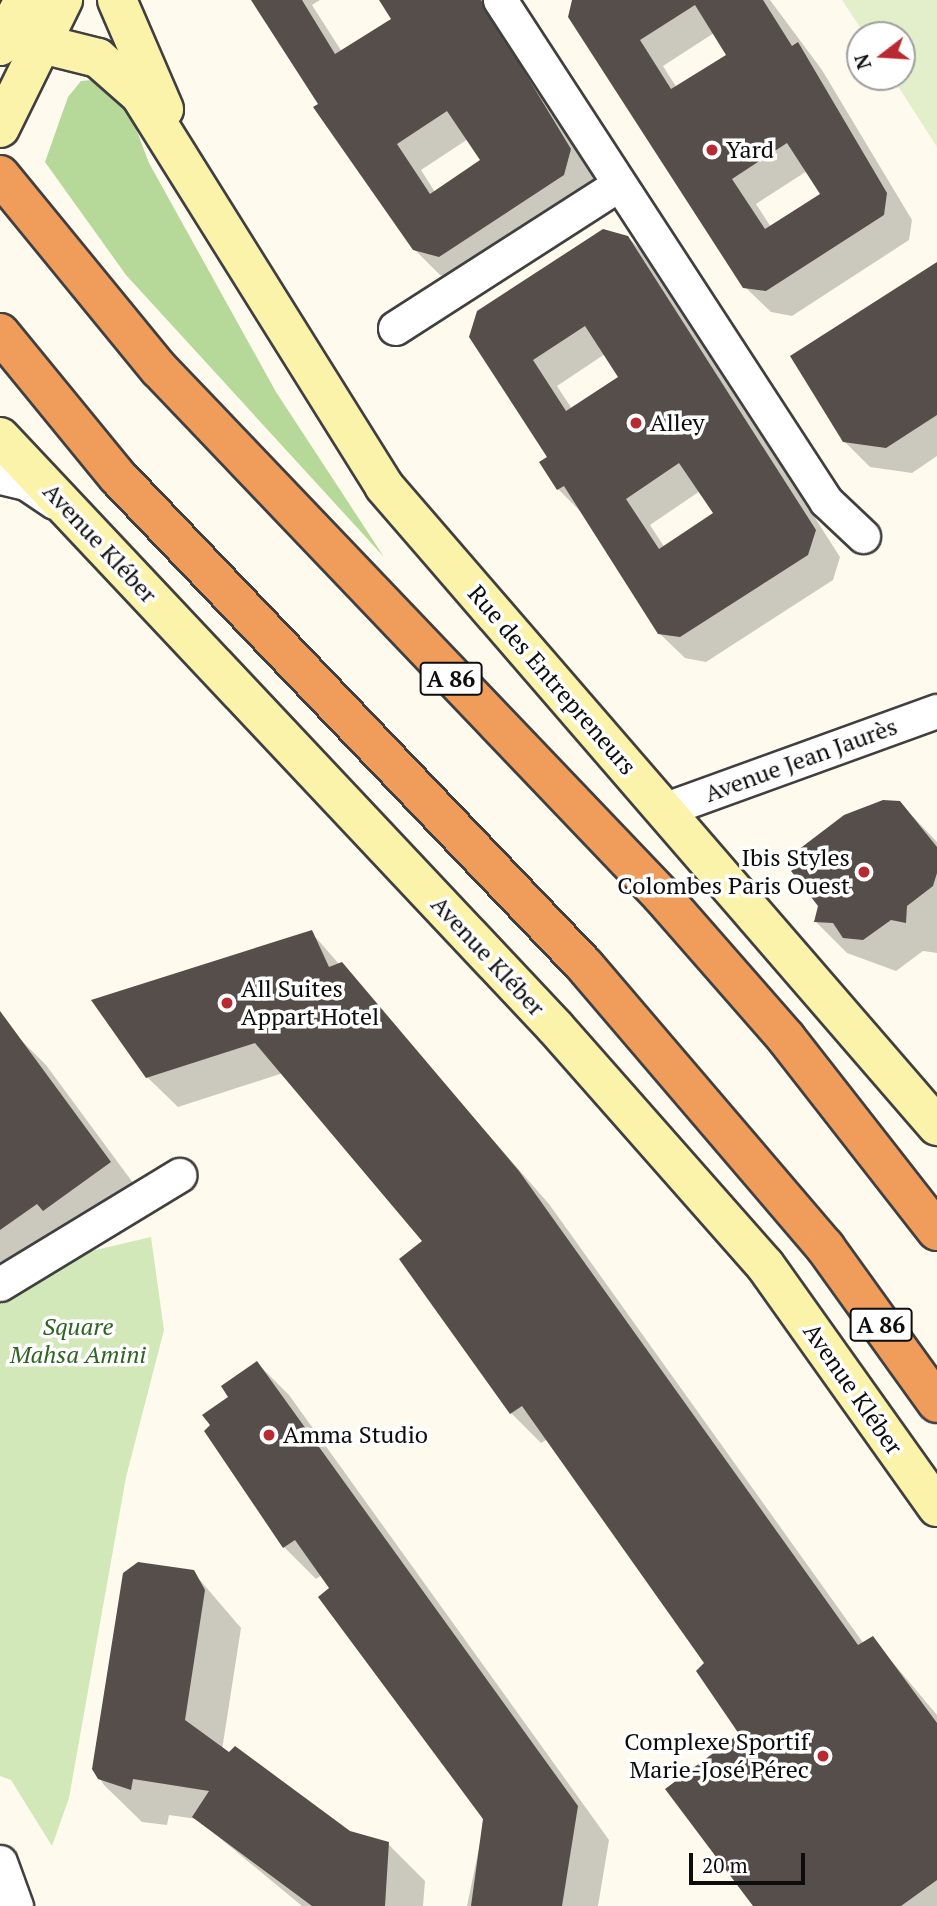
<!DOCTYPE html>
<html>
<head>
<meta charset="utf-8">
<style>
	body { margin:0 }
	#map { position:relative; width:937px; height:1906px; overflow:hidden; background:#fefbee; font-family:"PT Serif",serif }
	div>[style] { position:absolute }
	.green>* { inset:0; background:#d2e8b9 }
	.forest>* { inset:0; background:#b6d899 }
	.pitch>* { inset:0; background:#e3efca }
	.shadow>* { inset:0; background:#0003 }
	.building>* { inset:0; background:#564e4a }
	.roads { filter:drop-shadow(2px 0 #404040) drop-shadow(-2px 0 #404040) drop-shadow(0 2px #404040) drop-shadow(0 -2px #404040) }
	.street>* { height:33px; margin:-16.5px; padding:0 16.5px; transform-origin:16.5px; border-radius:16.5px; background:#fff }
	.secondary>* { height:38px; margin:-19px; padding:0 19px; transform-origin:19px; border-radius:19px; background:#fcf3ab }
	.highway>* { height:38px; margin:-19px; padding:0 19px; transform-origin:19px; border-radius:19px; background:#f09d5b }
	.dots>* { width:19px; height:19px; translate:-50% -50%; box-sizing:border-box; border:4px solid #fff; border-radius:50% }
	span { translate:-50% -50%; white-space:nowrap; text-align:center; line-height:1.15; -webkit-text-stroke:7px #fff; paint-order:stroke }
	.shield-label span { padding:2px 5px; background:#fff; border:2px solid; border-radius:5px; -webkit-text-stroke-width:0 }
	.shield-label { font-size:23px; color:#0d0d0d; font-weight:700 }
	.poi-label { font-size:24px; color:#0d0d0d }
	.left { translate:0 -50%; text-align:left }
	.right { translate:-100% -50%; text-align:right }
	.street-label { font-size:24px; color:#0d0d0d }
	.park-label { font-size:24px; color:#2e6320; font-style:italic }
	.north { position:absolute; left:846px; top:21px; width:70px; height:70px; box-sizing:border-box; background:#fff; border:2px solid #9e9e9e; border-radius:50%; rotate:253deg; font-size:19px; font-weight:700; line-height:28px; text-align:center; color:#0d0d0d }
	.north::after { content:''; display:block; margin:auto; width:24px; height:32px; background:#b92932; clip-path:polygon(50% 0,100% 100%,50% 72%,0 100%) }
	.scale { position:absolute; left:689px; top:1853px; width:116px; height:32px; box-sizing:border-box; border:4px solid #0d0d0d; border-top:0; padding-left:9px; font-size:21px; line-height:24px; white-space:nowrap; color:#0d0d0d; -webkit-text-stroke:5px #fff; paint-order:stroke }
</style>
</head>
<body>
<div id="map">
	<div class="green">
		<div style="clip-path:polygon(151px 1237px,164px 1330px,126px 1477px,69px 1798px,52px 1846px,11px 1780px,0 1776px,0 1303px,53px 1260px)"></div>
	</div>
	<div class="forest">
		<div style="clip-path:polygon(104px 79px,125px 100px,149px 163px,276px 392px,384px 557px,126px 275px,45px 162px,68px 97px,81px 81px)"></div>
	</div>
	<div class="pitch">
		<div style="clip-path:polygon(842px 0,937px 0,937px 147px,892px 77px,902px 77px,902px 35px,865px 35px)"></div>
	</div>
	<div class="shadow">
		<div style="clip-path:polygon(evenodd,253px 0,320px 0,312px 5px,342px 52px,393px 20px,381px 0,483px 0,595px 176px,589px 200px,464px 282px,440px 275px,414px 249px,253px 0,468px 139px,482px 161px,435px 192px,421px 170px,468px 139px)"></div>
		<div style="clip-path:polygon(evenodd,573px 0,770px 0,822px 70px,912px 220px,909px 240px,792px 316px,771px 312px,745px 287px,573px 0,714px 33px,728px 55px,677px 88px,663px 66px,714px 33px,573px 0,807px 171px,822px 194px,771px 227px,756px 204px,807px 171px)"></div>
		<div style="clip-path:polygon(evenodd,628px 237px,653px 263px,840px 557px,833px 580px,706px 662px,685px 658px,659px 633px,583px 514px,558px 489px,549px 458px,471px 336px,628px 237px,605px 354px,621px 377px,572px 409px,557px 386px,605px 354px,628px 237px,700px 491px,715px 514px,665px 548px,650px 525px,700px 491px)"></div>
		<div style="clip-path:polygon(937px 264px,937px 456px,912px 473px,870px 467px,844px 441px)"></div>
		<div style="clip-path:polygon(900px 803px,937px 842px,937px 953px,923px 951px,896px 971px,847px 953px,816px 922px)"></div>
		<div style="clip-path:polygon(311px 932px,549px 1204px,864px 1644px,873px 1639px,937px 1715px,937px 1906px,755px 1906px,741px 1734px,707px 1663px,548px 1439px,541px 1443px,511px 1413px,425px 1241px,283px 1073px,178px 1107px,147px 1077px)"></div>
		<div style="clip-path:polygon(14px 1033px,46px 1065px,142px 1195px,0 1285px,0 1036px)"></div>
		<div style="clip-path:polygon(257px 1363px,289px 1395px,609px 1840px,598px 1906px,467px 1906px,485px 1819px,322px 1575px,316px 1579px,284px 1547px,231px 1397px)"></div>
		<div style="clip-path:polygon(193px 1572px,241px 1628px,222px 1750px,349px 1832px,388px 1844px,425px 1881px,423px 1906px,302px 1906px,197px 1819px,169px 1815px,167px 1825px,142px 1822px,104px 1785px,94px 1769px)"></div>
	</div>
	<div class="building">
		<div style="clip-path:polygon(evenodd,251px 0,302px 0,335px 54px,391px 19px,379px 0,481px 0,571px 149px,564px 175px,439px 257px,413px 250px,313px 107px,318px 104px,251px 0,447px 111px,480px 160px,430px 194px,397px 144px,447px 111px)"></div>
		<div style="clip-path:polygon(evenodd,572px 0,763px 0,792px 46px,798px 42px,887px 193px,884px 215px,766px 291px,743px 288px,568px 17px,572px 0,695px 5px,726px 55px,671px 89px,640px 40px,695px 5px,572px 0,787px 143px,820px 194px,765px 229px,732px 179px,787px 143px)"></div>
		<div style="clip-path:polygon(evenodd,603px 229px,628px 236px,816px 530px,808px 555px,680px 637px,658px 634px,564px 486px,557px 490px,539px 462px,547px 457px,469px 337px,477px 311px,603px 229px,585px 326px,618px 377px,566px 411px,533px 360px,585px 326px,603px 229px,679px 463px,713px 513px,659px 549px,626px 499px,679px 463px)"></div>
		<div style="clip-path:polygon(937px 262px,937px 415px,886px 448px,843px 442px,790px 356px)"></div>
		<div style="clip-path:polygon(883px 800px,900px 801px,937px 847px,937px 873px,933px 886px,907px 906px,906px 923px,891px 920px,863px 940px,843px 938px,833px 923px,814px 922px,818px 906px,791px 871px,805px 860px,798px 850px,844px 815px)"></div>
		<div style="clip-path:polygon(312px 930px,329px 967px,342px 962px,519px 1171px,858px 1645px,873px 1636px,937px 1723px,937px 1880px,901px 1906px,753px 1906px,665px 1789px,739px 1734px,696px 1671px,704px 1663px,522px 1406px,510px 1414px,399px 1259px,422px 1241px,255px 1043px,146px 1078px,91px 1000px)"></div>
		<div style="clip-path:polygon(0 1011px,111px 1162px,43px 1211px,37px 1204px,0 1230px)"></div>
		<div style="clip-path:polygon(257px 1361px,578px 1806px,562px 1906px,471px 1906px,483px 1819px,318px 1597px,329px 1588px,295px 1540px,283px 1548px,204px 1431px,210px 1425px,202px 1415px,228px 1397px,221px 1386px)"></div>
		<div style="clip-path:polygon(138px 1562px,194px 1570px,205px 1590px,185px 1720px,229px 1752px,235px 1746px,350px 1831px,389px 1842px,385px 1906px,312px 1906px,192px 1817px,209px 1791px,133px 1779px,131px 1790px,98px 1779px,92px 1769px,123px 1573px)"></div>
	</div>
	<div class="roads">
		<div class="street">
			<div style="left:500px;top:0;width:598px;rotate:56.95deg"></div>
			<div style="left:826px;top:501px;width:51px;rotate:43.4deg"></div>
			<div style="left:395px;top:328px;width:266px;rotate:-32.7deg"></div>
			<div style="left:0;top:477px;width:27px;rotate:13deg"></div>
			<div style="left:26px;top:483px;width:34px;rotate:34deg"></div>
			<div style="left:666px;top:809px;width:288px;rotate:-19.9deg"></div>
			<div style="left:0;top:1284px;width:210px;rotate:-31.3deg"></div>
			<div style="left:0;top:1862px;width:47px;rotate:70deg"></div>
		</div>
		<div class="secondary">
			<div style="left:117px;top:0;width:119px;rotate:66.7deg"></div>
			<div style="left:6px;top:35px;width:95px;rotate:14deg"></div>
			<div style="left:98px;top:58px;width:56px;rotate:41.4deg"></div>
			<div style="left:140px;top:95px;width:461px;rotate:58deg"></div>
			<div style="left:384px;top:486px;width:846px;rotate:49.17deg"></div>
			<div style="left:0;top:46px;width:52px;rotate:-62.4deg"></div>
			<div style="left:0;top:128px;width:143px;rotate:-63.8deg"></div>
			<div style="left:0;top:437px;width:810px;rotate:46.75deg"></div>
			<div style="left:555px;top:1027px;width:317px;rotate:48.6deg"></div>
			<div style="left:765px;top:1265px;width:297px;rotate:54.6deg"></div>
		</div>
		<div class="highway">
			<div style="left:0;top:175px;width:251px;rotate:50.7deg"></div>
			<div style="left:159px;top:369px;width:727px;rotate:46.34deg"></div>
			<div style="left:661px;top:895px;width:190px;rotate:48.8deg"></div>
			<div style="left:786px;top:1038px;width:245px;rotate:52deg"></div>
			<div style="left:0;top:333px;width:186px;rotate:50.7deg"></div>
			<div style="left:118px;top:477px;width:676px;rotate:46.32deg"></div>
			<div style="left:585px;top:966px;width:370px;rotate:49.5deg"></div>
			<div style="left:825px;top:1247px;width:192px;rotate:54.3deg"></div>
		</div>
	</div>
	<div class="dots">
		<div style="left:712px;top:150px;background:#b92932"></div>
		<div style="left:636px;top:423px;background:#b92932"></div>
		<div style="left:864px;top:872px;background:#b92932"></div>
		<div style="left:227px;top:1003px;background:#b92932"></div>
		<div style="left:269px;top:1435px;background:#b92932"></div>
		<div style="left:823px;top:1756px;background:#b92932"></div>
	</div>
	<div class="shield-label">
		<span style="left:451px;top:679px">A 86</span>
		<span style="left:881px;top:1325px">A 86</span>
	</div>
	<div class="poi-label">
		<span class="left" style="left:726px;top:150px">Yard</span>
		<span class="left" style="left:650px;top:423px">Alley</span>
		<span class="right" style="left:850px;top:872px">Ibis Styles<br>Colombes Paris Ouest</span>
		<span class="left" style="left:241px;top:1003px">All Suites<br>Appart Hotel</span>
		<span class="left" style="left:283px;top:1435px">Amma Studio</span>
		<span class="right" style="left:809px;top:1756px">Complexe Sportif<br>Marie-José Pérec</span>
	</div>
	<div class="street-label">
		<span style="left:100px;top:543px;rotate:47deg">Avenue Kléber</span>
		<span style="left:552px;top:680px;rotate:49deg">Rue des Entrepreneurs</span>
		<span style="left:801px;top:760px;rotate:-20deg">Avenue Jean Jaurès</span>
		<span style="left:488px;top:956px;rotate:47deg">Avenue Kléber</span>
		<span style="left:853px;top:1389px;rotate:55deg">Avenue Kléber</span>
	</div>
	<div class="park-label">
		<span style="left:78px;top:1341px">Square<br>Mahsa Amini</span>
	</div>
	<div class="north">N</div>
	<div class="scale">20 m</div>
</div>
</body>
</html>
